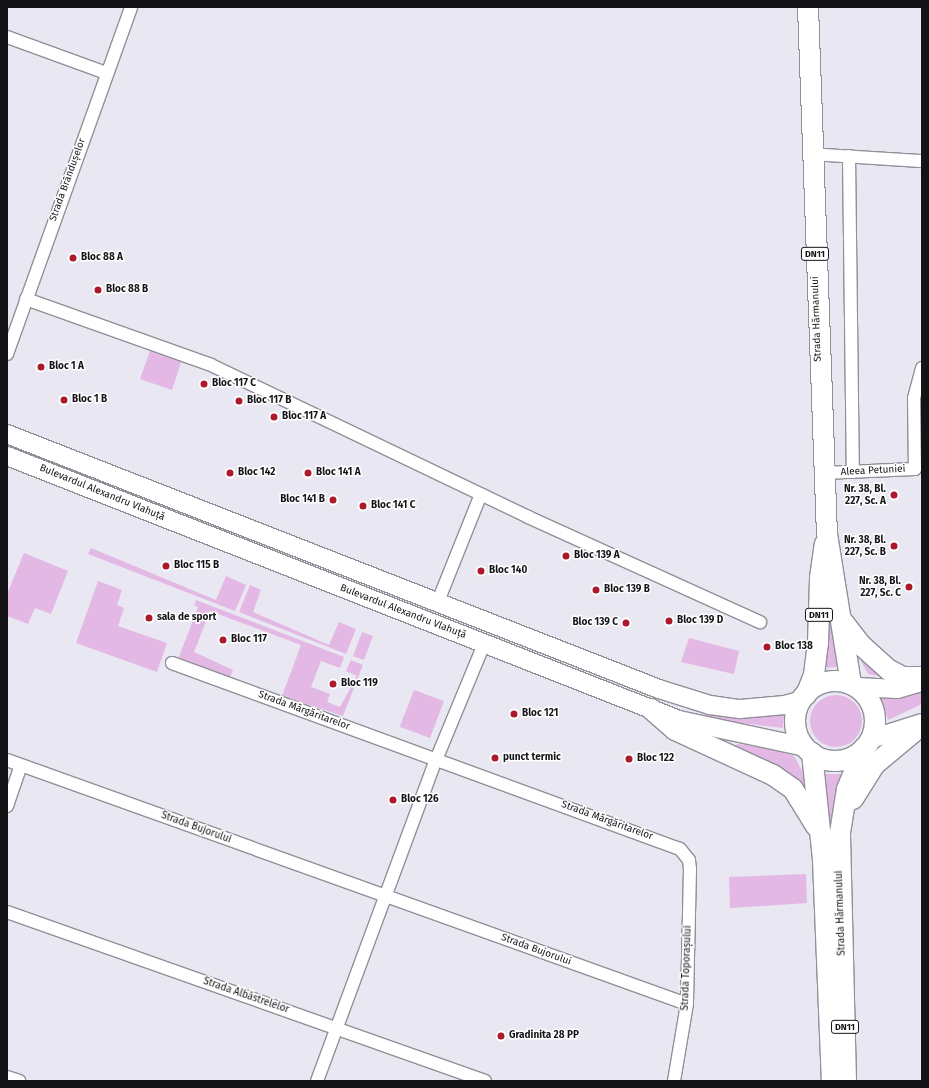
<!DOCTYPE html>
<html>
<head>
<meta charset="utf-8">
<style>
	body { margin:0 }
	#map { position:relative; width:929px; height:1088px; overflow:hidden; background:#e8e7f2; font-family:"Fira Sans",sans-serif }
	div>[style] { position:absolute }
	.green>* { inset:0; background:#e4b8e5 }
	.round { border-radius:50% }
	.roads { filter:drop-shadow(1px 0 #909099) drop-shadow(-1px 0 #909099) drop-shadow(0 1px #909099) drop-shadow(0 -1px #909099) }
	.street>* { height:12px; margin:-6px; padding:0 6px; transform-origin:6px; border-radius:6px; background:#fff }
	.secondary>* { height:18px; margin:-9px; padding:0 9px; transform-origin:9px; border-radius:9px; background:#fff }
	.primary>* { height:20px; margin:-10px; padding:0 10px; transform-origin:10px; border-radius:10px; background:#fff }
	.primary>.ring { margin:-10px; padding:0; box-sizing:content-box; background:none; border:20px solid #fff; border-radius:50% }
	.dots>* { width:11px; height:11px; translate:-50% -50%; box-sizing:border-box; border:2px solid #fff; border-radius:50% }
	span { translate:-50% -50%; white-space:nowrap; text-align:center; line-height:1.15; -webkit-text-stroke:3px #fff; paint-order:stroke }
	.shield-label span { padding:1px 3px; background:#fff; border:1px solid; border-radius:3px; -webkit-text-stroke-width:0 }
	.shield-label { font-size:9px; color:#141418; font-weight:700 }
	.street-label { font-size:10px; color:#141418 }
	.poi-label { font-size:10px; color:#141418; font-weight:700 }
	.left { translate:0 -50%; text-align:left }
	.right { translate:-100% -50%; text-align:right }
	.frame { position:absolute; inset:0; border:8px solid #141418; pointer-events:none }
</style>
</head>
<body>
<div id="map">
	<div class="green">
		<div style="clip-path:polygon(150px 351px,181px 362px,172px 390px,140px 379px)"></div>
		<div style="clip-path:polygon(91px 548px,216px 600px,226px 576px,246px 585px,235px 611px,88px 554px)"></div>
		<div style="clip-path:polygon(24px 553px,68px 571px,51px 614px,35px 608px,28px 624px,7px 616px,7px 594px)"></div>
		<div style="clip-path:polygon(98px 581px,122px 590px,117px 605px,124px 608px,118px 626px,167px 643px,157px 672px,76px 643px)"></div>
		<div style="clip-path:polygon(250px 585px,261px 590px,253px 612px,329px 645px,339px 622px,356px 629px,346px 654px,239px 612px)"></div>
		<div style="clip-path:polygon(196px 600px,344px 657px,340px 668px,321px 661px,311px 687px,330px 694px,327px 702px,340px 707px,357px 676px,346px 671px,351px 660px,363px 665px,343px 716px,282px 696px,301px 645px,210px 611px,194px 652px,233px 670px,229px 680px,177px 662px,198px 607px,194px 605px)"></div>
		<div style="clip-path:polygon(829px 608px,837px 667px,821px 668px)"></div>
		<div style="clip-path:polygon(362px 632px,373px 636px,364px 660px,353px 656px)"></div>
		<div style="clip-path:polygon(689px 638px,739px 651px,734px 674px,681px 662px)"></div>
		<div style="clip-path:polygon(859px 657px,884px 677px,868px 674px)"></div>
		<div style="clip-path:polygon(922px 688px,922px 704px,888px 720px,881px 698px)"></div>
		<div style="clip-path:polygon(414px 690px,444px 701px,430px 738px,400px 727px,398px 731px)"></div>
		<div class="round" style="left:810px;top:695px;width:52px;height:52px"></div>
		<div style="clip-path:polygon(784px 713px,783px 728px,707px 719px,707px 715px,745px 719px)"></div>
		<div style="clip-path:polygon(738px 744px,775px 748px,794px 756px,807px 780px,807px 793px,731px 747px)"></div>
		<div style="clip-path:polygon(823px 774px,841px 774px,832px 849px)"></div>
		<div style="clip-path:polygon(806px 874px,807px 903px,730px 908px,729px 877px)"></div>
	</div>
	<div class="roads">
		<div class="street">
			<div style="left:7px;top:37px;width:105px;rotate:20deg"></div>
			<div style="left:810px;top:154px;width:112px;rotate:3.6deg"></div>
			<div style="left:849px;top:156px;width:316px;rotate:89.3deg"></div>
			<div style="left:26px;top:299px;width:196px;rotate:19.6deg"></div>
			<div style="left:211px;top:365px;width:352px;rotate:25.6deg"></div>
			<div style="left:528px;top:517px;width:255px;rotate:24.4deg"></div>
			<div style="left:7px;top:354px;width:368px;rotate:-70.3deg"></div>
			<div style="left:824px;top:473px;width:91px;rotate:-2.5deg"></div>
			<div style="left:915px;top:469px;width:71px;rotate:-90.8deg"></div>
			<div style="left:914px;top:398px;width:31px;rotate:-75deg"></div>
			<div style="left:437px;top:604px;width:118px;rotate:-68.2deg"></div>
			<div style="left:172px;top:663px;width:541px;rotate:20.11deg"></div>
			<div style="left:680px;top:849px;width:14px;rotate:51deg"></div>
			<div style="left:689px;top:860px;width:9px;rotate:84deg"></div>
			<div style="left:690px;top:869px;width:135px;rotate:91.3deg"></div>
			<div style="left:687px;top:1004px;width:78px;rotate:99.6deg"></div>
			<div style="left:7px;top:760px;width:722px;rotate:19.74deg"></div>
			<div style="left:7px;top:806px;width:43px;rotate:-71.1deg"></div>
			<div style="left:7px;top:912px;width:507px;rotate:19.47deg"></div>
			<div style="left:7px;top:1077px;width:13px;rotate:18deg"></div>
			<div style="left:317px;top:1081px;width:342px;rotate:-69.7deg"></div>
			<div style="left:436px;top:760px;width:126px;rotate:-67.5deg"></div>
		</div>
		<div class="secondary">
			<div style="left:7px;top:434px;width:700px;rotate:21.36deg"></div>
			<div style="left:659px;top:689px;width:53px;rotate:17.4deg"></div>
			<div style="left:710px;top:705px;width:30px;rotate:8deg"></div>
			<div style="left:740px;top:709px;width:45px;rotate:-5.1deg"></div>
			<div style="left:785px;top:705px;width:18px;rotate:-16deg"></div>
			<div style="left:7px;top:456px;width:722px;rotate:21.45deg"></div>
			<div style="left:679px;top:720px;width:129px;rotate:12.1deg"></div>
			<div style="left:857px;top:687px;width:40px;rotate:2.9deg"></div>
			<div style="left:897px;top:689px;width:26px;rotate:-16deg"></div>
			<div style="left:871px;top:739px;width:53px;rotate:-17.4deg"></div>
		</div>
		<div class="primary">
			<div style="left:808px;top:7px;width:527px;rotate:87.94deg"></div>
			<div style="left:827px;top:534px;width:152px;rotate:80.9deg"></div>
			<div style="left:840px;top:618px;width:34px;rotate:52deg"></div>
			<div style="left:861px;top:645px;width:38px;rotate:42deg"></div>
			<div style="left:889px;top:670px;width:16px;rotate:27deg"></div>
			<div style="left:903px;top:677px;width:19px"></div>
			<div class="ring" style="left:795px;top:681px;width:60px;height:60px"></div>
			<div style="left:806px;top:695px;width:22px;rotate:-68deg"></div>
			<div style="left:814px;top:675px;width:32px;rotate:-83deg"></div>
			<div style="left:818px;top:643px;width:65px;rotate:-88.2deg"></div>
			<div style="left:820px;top:578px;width:34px;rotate:-82deg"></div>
			<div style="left:651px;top:709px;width:32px;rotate:41deg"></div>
			<div style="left:675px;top:730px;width:108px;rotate:24.7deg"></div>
			<div style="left:773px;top:775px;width:24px;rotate:35deg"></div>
			<div style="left:793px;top:789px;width:44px;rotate:58.1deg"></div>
			<div style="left:812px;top:753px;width:108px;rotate:84.1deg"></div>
			<div style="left:823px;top:860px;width:221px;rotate:87.7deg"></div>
			<div style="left:853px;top:799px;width:40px;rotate:-58deg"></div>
			<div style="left:874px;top:765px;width:62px;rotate:-39.8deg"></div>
			<div style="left:846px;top:1081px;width:248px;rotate:-91.4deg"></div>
			<div style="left:840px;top:833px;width:45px;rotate:-81deg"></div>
			<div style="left:847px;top:789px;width:44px;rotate:-67.5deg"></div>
		</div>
	</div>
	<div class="dots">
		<div style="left:73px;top:258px;background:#ad192c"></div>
		<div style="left:98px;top:290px;background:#ad192c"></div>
		<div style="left:41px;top:367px;background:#ad192c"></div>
		<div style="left:204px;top:384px;background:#ad192c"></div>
		<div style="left:64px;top:400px;background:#ad192c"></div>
		<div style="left:239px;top:401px;background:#ad192c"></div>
		<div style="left:274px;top:417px;background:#ad192c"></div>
		<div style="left:230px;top:473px;background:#ad192c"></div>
		<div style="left:308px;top:473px;background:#ad192c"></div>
		<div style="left:894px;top:495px;background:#ad192c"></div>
		<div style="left:333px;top:500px;background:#ad192c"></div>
		<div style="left:363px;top:506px;background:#ad192c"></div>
		<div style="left:894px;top:546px;background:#ad192c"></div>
		<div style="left:566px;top:556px;background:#ad192c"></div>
		<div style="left:166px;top:566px;background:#ad192c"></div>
		<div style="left:481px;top:571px;background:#ad192c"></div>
		<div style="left:909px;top:587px;background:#ad192c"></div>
		<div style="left:596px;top:590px;background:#ad192c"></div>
		<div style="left:149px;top:618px;background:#ad192c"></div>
		<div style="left:669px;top:621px;background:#ad192c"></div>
		<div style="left:626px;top:623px;background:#ad192c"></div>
		<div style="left:223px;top:640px;background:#ad192c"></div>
		<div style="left:767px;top:647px;background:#ad192c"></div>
		<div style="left:333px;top:684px;background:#ad192c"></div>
		<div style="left:514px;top:714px;background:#ad192c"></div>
		<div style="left:495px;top:758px;background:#ad192c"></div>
		<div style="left:629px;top:759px;background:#ad192c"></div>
		<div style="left:393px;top:800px;background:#ad192c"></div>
		<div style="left:501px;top:1036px;background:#ad192c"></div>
	</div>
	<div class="shield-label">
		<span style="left:815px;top:254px">DN11</span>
		<span style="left:819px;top:615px">DN11</span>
		<span style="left:845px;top:1027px">DN11</span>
	</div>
	<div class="street-label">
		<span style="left:68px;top:180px;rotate:-70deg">Strada Brândușelor</span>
		<span style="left:817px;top:319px;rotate:-92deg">Strada Hărmanului</span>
		<span style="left:873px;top:471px;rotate:-3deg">Aleea Petuniei</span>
		<span style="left:102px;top:493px;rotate:22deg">Bulevardul Alexandru Vlahuță</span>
		<span style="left:403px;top:612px;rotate:21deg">Bulevardul Alexandru Vlahuță</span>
		<span style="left:304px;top:711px;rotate:20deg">Strada Mărgăritarelor</span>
		<span style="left:607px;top:821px;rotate:20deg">Strada Mărgăritarelor</span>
		<span style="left:196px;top:828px;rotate:20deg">Strada Bujorului</span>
		<span style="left:841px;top:913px;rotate:-92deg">Strada Hărmanului</span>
		<span style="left:536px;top:950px;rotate:20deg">Strada Bujorului</span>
		<span style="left:687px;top:968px;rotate:-88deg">Strada Toporașului</span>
		<span style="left:246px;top:996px;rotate:19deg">Strada Albăstrelelor</span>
	</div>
	<div class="poi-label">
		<span class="left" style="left:81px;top:258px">Bloc 88 A</span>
		<span class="left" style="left:106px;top:290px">Bloc 88 B</span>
		<span class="left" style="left:49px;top:367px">Bloc 1 A</span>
		<span class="left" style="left:212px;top:384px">Bloc 117 C</span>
		<span class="left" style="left:72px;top:400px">Bloc 1 B</span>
		<span class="left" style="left:247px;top:401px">Bloc 117 B</span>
		<span class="left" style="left:282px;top:417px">Bloc 117 A</span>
		<span class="left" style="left:238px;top:473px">Bloc 142</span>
		<span class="left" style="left:316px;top:473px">Bloc 141 A</span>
		<span class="right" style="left:886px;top:495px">Nr. 38, Bl.<br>227, Sc. A</span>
		<span class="right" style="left:325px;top:500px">Bloc 141 B</span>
		<span class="left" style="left:371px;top:506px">Bloc 141 C</span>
		<span class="right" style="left:886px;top:546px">Nr. 38, Bl.<br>227, Sc. B</span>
		<span class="left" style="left:574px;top:556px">Bloc 139 A</span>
		<span class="left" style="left:174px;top:566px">Bloc 115 B</span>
		<span class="left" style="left:489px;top:571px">Bloc 140</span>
		<span class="right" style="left:901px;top:587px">Nr. 38, Bl.<br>227, Sc. C</span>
		<span class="left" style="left:604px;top:590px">Bloc 139 B</span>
		<span class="left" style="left:157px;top:618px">sala de sport</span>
		<span class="left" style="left:677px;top:621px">Bloc 139 D</span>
		<span class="right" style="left:618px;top:623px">Bloc 139 C</span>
		<span class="left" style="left:231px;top:640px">Bloc 117</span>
		<span class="left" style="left:775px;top:647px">Bloc 138</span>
		<span class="left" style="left:341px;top:684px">Bloc 119</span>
		<span class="left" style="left:522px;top:714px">Bloc 121</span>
		<span class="left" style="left:503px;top:758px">punct termic</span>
		<span class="left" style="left:637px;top:759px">Bloc 122</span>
		<span class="left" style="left:401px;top:800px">Bloc 126</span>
		<span class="left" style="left:509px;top:1036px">Gradinita 28 PP</span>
	</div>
	<div class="frame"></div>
</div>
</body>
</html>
